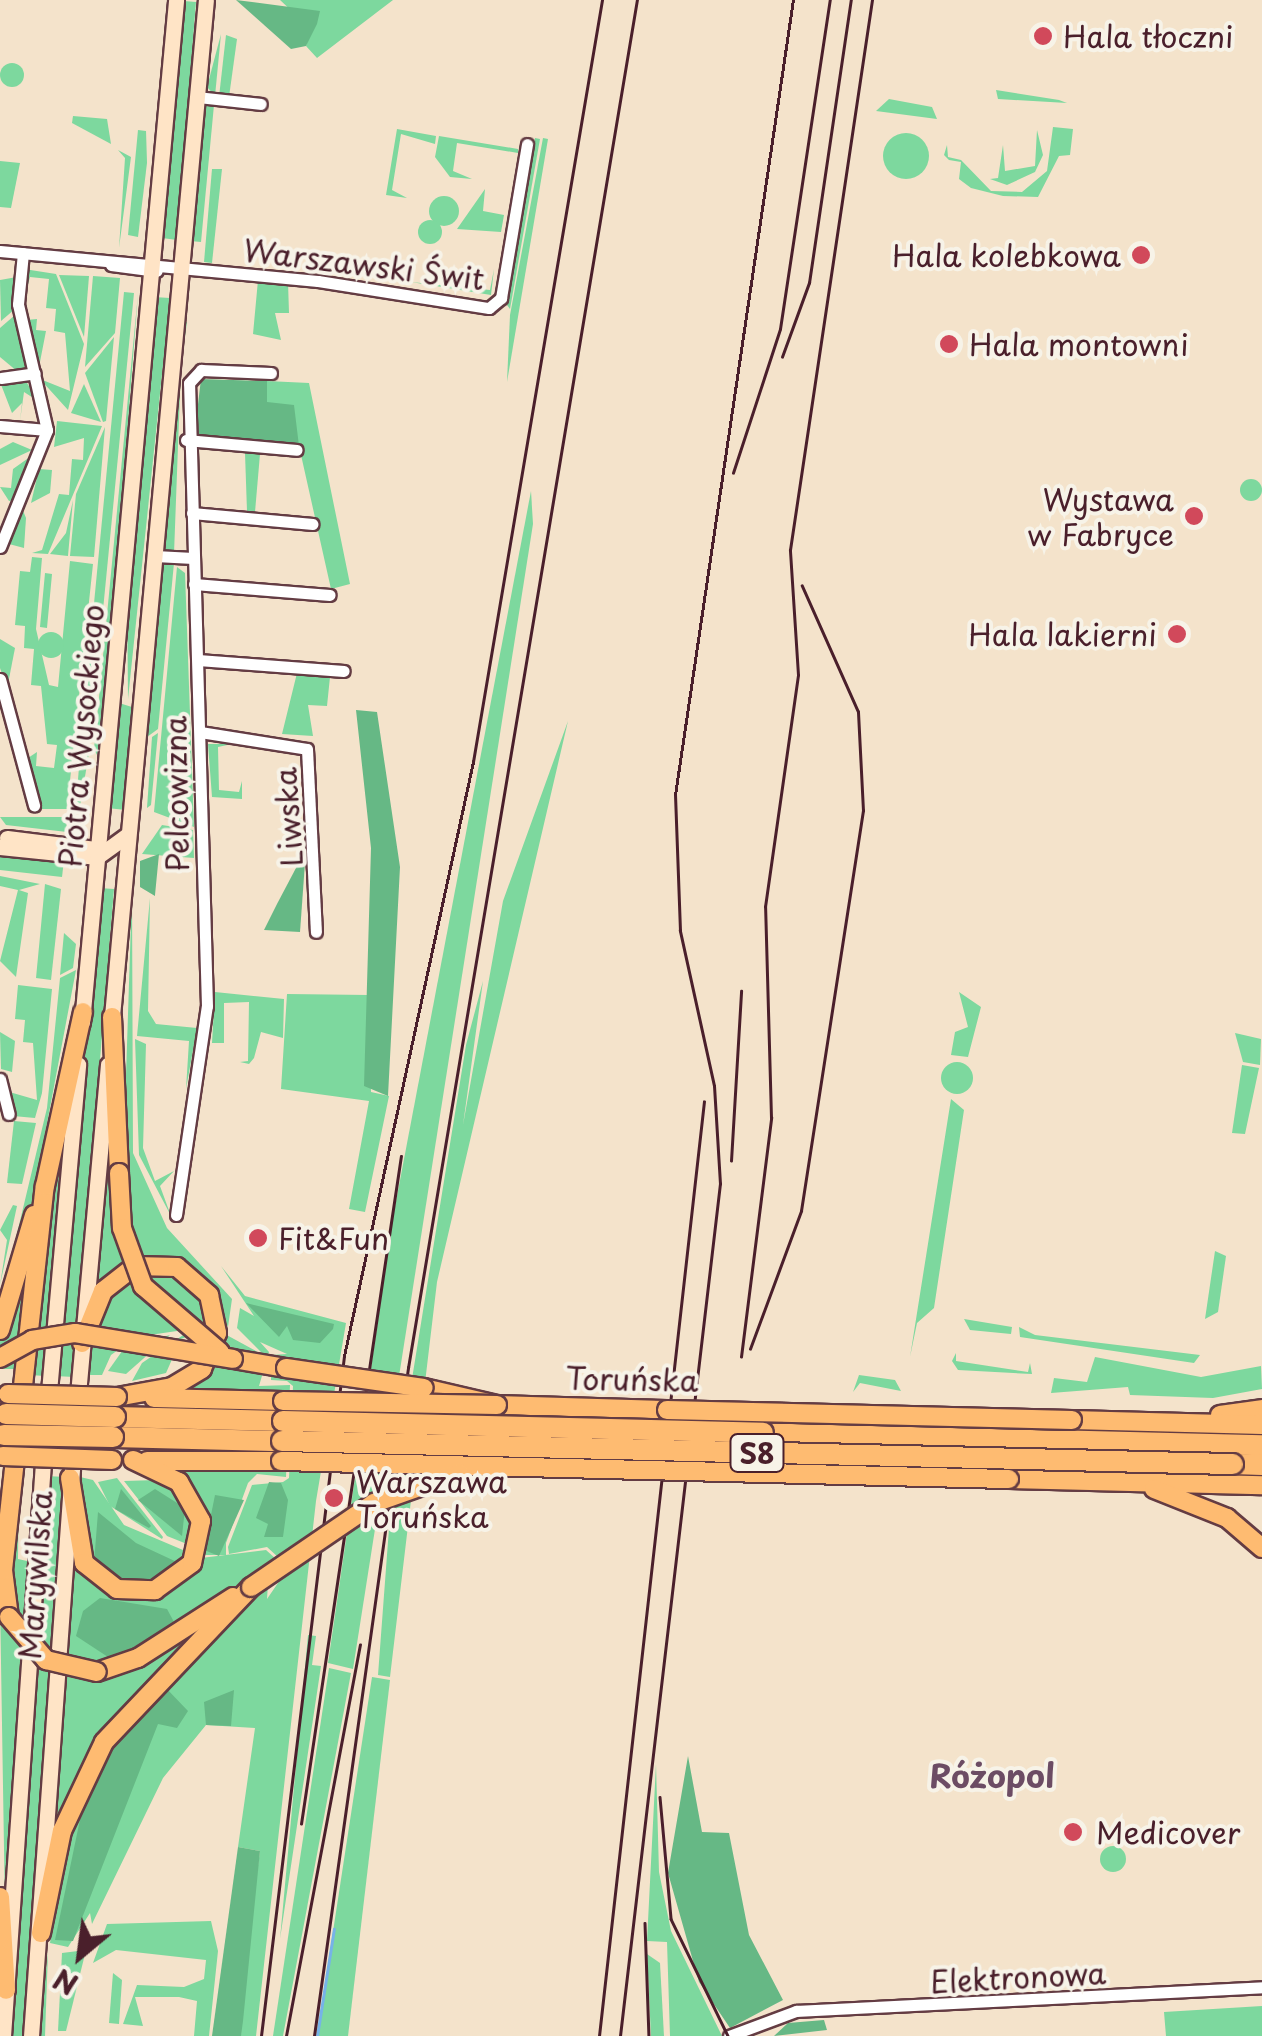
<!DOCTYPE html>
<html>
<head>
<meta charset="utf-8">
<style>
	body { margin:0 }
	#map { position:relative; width:1262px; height:2036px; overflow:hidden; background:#f4e3cb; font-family:"Playpen Sans",sans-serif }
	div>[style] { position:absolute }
	.green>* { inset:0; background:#7dd89e }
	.round { border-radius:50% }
	.forest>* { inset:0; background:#66b885 }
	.stream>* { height:2.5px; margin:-1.25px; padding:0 1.25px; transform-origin:1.25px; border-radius:1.25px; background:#76b3e8 }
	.roads { filter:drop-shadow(2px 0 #643c43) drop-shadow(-2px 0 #643c43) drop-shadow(0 2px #643c43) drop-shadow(0 -2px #643c43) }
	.minor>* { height:11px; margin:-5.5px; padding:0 5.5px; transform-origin:5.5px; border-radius:5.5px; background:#fff }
	.secondary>* { height:15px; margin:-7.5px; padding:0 7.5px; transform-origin:7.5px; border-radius:7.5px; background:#ffe4c6 }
	.primary>* { height:18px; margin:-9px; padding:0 9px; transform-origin:9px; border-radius:9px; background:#febb71 }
	.motorway>* { height:20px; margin:-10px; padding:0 10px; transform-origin:10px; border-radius:10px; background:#febb71 }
	.rail>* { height:2.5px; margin:-1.25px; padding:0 1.25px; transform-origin:1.25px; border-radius:1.25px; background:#4a1f2b }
	.bridges { filter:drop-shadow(2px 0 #643c43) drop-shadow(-2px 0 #643c43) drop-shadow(0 2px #643c43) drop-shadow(0 -2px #643c43) }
	.primary-bridge>* { height:18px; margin:-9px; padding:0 9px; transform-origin:9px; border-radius:9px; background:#febb71 }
	.motorway-bridge>* { height:20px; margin:-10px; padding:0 10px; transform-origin:10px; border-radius:10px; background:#febb71 }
	.dots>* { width:28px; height:28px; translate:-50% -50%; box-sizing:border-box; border:5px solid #f7f3e8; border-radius:50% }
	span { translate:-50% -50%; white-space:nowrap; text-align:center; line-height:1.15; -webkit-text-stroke:8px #f7f3e8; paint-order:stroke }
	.shield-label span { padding:2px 8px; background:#f7f3e8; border:2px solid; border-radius:8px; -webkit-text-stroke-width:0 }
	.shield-label { font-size:28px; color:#4a1f2b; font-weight:700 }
	.poi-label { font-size:30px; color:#4a1f2b }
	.left { translate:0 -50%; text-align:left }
	.right { translate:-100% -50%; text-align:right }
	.street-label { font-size:30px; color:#4a1f2b }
	.neighbourhood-label { font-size:32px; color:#6c4c64; font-weight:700 }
	.north { position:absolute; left:30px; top:1906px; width:100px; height:100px; -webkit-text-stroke:8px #f7f3e8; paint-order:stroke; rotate:209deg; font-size:28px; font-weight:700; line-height:40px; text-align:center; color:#4a1f2b }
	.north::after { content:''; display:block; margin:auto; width:35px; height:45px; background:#4a1f2b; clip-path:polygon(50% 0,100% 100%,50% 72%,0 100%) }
</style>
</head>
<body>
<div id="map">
	<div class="green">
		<div style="clip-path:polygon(280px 0,393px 0,317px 58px,306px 46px,311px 29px)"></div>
		<div style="clip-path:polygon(184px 1px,196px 2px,177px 240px,162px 238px)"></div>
		<div style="clip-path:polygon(221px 34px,215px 96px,207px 87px)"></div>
		<div style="clip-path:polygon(226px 35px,237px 39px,229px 97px,219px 97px)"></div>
		<div class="round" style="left:0;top:63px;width:24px;height:24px"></div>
		<div style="clip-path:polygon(996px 90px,1059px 100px,1067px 103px,998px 99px)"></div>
		<div style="clip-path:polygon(889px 99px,932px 107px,937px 119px,876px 111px)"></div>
		<div style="clip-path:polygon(206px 104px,214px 105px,201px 242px,190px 241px)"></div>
		<div style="clip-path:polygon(73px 116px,107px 119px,111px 144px,72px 123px)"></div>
		<div style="clip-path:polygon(1053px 127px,1073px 129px,1070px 155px,1059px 156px,1038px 197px,1003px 196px,971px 188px,959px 179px,961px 162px,949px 160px,944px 155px,947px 145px,948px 157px,961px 160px,991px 191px,1022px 192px,1047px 171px)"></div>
		<div style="clip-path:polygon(397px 129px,436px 136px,435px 144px,401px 134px,392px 190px,407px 198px,386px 195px)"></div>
		<div style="clip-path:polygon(138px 130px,146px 131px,147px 163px,138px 237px,128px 235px)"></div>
		<div style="clip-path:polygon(1037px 130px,1043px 155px,1035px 172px,1007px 185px,990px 179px,998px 178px,1003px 145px,1005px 171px,1035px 166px)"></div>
		<div class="round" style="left:883px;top:133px;width:46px;height:46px"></div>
		<div style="clip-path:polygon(439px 136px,518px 149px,518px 153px,457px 143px,453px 171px,472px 179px,450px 177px,435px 157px)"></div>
		<div style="clip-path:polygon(535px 138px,540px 139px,510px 309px,507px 305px)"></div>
		<div style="clip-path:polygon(543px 138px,548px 139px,507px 382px,510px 315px)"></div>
		<div style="clip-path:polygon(118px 150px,131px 157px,119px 248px,125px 158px)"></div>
		<div style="clip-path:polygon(0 161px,20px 163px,11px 208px,0 207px)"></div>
		<div style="clip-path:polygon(212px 169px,222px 169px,212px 263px,204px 262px)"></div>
		<div style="clip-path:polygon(485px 189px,483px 211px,504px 215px,501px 232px,457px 229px)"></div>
		<div class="round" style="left:429px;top:196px;width:30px;height:30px"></div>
		<div class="round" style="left:418px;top:220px;width:24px;height:24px"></div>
		<div style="clip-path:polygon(24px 269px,56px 274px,84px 344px,68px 410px,40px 379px,70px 391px,65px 333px,54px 331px,56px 309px,46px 308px,49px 279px,30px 277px,24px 299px)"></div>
		<div style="clip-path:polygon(494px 269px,491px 295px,411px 282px,490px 290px)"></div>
		<div style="clip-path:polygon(59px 275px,89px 276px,84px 337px)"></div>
		<div style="clip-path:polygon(93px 276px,120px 278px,115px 333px,85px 367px)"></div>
		<div style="clip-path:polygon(17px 277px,15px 309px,1px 321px,0 280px)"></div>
		<div style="clip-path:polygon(258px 280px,288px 282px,289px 313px,275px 313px,281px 340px,253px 334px)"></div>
		<div style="clip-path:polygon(124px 292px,134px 293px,90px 743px,82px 728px)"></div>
		<div style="clip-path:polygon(138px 294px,105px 717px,97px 755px,94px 749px)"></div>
		<div style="clip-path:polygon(154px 297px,170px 298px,128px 699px,127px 588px)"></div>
		<div style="clip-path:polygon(15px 315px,30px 368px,18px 372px,0 357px,0 328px)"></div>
		<div style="clip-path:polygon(37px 319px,36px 330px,46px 331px,39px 367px,26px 320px)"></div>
		<div style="clip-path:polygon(187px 322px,181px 366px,174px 554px,161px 550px,183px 323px)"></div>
		<div style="clip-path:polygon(114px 337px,106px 421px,103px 422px,85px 373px)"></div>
		<div style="clip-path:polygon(24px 378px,38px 401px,24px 392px,20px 421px,22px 403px,12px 413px,0 382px)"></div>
		<div style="clip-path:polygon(267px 381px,309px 383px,350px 584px,331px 589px,299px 446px,267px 403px)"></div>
		<div style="clip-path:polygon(84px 384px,101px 422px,71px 413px)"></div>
		<div style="clip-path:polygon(57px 421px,102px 426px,48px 554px,32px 553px,42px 550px,59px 494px,69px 495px,72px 459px,83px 460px,84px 438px,54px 447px)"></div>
		<div style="clip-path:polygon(105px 427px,94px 557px,70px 556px,76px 494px)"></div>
		<div style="clip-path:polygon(13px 442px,32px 450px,0 465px,0 449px)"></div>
		<div style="clip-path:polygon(41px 449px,19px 499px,9px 501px,0 487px,11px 488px,13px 469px)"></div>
		<div style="clip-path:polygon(245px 453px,260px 454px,255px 512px,247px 511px)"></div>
		<div style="clip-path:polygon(39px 469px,52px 470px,50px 493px,31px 503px)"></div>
		<div class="round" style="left:1240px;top:479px;width:22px;height:22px"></div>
		<div style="clip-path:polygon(531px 491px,533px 524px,353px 1669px,328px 1663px,393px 1217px)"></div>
		<div style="clip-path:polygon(73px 500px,68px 556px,50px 554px,66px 533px)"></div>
		<div style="clip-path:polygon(22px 508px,26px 518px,24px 548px,9px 544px)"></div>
		<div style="clip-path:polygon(32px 557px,42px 558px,36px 629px,49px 685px,58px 687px,70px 561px,93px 564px,67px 809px,39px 809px,25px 760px,37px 752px,36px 766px,54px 768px,57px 745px,47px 744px,41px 686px,31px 685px,34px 649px,24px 648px,25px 626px,15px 625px,20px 571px,30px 572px)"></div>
		<div style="clip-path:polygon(174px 563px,158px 729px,147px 737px,159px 565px)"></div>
		<div style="clip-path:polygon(177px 567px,185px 573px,194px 827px,154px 812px)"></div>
		<div style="clip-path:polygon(45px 573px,52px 574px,47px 628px,40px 627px)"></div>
		<div class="round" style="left:38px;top:632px;width:26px;height:26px"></div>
		<div style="clip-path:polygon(0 639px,15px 648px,7px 689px,0 668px)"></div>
		<div style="clip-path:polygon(297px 673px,330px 677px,327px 706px,308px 705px,313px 736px,282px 734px)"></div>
		<div style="clip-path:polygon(116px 702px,135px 708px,126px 810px,107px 808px)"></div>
		<div style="clip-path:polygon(568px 721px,437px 1282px,390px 1677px,378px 1675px,390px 1515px,466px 1045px,483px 981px,463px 1125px,503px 901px)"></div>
		<div style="clip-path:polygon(82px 732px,89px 753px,80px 806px,76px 803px)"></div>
		<div style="clip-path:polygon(158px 733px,151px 805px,147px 808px,152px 737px)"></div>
		<div style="clip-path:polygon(208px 744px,232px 744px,218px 747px,219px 790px,239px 792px,242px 781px,242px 799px,212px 797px)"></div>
		<div style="clip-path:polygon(0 817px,66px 817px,67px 832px,6px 825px)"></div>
		<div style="clip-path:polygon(162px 825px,193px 830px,194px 858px,142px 854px)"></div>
		<div style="clip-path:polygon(0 851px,64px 860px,62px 877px,0 870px)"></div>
		<div style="clip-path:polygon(0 876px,40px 884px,19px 890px,28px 893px,16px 977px,0 961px,18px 890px,0 886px)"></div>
		<div style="clip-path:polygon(45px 884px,61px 889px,51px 980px,36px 978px)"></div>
		<div style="clip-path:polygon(99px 888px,114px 889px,74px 1377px,55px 1376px)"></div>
		<div style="clip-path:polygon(132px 891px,133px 1153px,167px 1228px,232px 1299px,228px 1327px,211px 1290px,138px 1261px,132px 1240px,123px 1168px)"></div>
		<div style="clip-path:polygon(150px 898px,148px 1011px,156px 1024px,197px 1028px,186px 1089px,189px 1041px,137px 1036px)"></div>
		<div style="clip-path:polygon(64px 933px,76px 944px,73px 968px,60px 975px)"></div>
		<div style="clip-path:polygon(76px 970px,28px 1224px,3px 1292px,47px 1108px,60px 978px)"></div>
		<div style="clip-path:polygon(18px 985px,52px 989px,42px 1093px,35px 1118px,13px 1116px,6px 1091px,37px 1100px,33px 1043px,23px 1042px,25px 1020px,15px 1019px)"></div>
		<div style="clip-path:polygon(215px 992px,284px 999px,283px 1038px,261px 1032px,254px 1058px,249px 1064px,240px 1062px,248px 1061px,249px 1002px,224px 1003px,224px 1043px,212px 1043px)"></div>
		<div style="clip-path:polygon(959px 992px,981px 1007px,968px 1057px,951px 1055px,955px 1032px,968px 1027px)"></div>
		<div style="clip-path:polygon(287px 994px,369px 995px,371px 1092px,389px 1096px,365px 1212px,349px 1209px,369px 1101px,281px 1089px)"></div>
		<div style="clip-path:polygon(0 1032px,15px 1041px,12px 1072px,1px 1069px)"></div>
		<div style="clip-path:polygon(1235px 1033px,1261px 1039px,1260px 1065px,1243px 1062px)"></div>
		<div style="clip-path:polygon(135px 1039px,146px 1044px,143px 1148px,155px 1181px,174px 1171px,160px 1186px,171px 1216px,139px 1155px)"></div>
		<div class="round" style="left:941px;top:1062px;width:32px;height:32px"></div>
		<div style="clip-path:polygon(113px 1062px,126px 1265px,92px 1300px)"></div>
		<div style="clip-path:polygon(71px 1064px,45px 1376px,30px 1375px,48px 1218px)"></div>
		<div style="clip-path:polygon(1242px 1065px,1259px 1068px,1245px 1134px,1232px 1133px)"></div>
		<div style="clip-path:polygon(951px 1099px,964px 1110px,934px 1308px,917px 1323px,910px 1357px)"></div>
		<div style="clip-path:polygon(14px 1121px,36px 1123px,22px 1184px,7px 1183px)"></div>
		<div style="clip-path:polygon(13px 1205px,17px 1206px,0 1285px,7px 1240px,0 1230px)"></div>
		<div style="clip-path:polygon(37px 1220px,18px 1369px,0 1369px,0 1338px)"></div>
		<div style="clip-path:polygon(1215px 1251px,1226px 1256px,1218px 1312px,1205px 1319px)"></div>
		<div style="clip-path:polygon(221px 1266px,245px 1296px,346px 1323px,316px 1501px,256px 2036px,241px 2036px,242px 1982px,260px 1851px,238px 1847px,255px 1728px,206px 1725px,163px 1778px,92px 1924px,90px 1913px,68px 1947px,50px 1943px,70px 1827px,108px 1746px,243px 1606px,268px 1584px,267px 1599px,280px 1580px,279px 1558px,267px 1547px,229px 1554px,228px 1547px,252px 1485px,283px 1482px,289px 1478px,293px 1386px,287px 1381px,271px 1380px,271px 1355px,287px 1354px,260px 1342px,269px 1352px,259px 1386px,290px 1385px,286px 1477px,257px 1474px,248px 1483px,226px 1543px,226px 1555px,203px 1555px,200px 1501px,163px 1466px,281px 1467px,283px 1393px,176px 1392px,223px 1333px,265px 1356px,237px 1328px,240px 1308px,254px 1316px)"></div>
		<div style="clip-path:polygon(170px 1270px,201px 1290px,211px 1326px,136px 1337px,111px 1355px,102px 1375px,89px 1375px,95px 1320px,118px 1280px)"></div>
		<div style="clip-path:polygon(964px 1319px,1012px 1327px,1011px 1334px,970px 1330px)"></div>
		<div style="clip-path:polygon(1019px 1327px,1035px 1335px,1200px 1355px,1194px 1363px,1020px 1337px)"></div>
		<div style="clip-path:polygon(192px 1329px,208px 1329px,181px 1339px,166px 1373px,132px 1381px,142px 1363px)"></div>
		<div style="clip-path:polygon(170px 1335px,126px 1374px,108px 1371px,125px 1347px)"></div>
		<div style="clip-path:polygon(956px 1353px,956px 1361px,1028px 1372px,1030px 1363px,1032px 1374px,958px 1370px,952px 1361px)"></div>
		<div style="clip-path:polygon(1095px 1357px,1201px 1377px,1261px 1366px,1262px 1389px,1213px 1398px,1130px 1395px,1128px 1387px,1051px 1393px,1054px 1378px,1087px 1382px)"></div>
		<div style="clip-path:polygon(859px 1375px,895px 1380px,901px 1391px,860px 1383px,853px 1392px)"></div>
		<div style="clip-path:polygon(125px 1469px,173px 1484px,192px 1509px,192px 1546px,167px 1536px,124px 1481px,157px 1480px)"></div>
		<div style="clip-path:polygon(19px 1472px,18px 1559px,27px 1561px,29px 1582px,5px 1911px,0 1600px,9px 1596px)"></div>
		<div style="clip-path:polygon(46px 1476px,66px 1477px,24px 2036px,9px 2036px)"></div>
		<div style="clip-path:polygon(80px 1477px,93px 1480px,124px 1525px,190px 1553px,158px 1584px,91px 1562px)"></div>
		<div style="clip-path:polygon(117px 1478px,163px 1537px,162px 1539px,110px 1506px,98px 1482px)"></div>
		<div style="clip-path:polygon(71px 1546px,75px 1555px,170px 1590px,201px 1558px,266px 1550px,276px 1559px,142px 1650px,231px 1604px,108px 1727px,48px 1885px)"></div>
		<div style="clip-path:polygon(308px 1635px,316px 1636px,312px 1665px,321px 1666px,280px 1939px)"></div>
		<div style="clip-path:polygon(329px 1668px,351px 1673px,283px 2036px,273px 2036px)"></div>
		<div style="clip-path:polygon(372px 1677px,390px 1680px,348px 2036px,317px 2036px)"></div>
		<div style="clip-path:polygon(656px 1764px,659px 1872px,671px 1931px,722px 2036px,670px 2036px,667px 1942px,647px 1941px)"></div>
		<div class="round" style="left:1100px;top:1846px;width:26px;height:26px"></div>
		<div style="clip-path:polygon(211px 1921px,218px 1951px,209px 2036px,194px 2036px,197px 2001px,179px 1997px,135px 1997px,143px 2026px,123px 2024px,137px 1985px,184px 1987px,204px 1979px,206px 1960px,116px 1950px,93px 1963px,107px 1924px)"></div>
		<div style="clip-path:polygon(86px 1950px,66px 2031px,58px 2031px,62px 1953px)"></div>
		<div style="clip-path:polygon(48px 1952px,45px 2036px,40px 2036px,43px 1998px)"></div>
		<div style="clip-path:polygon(647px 1954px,660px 1963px,664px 2036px,651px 2036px)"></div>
		<div style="clip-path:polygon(113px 1973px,122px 1980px,119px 2024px,109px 2023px)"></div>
		<div style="clip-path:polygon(1262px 2006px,1262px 2036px,1166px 2036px,1164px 2012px)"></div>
	</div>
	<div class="forest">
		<div style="clip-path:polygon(236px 0,320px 11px,317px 24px,306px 46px,291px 49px)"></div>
		<div style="clip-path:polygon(201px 379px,267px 381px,267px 402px,294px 405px,299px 446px,194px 438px)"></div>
		<div style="clip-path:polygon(356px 710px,377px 712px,400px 867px,388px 1096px,364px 1086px,371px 848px)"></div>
		<div style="clip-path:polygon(306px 849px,300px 932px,264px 930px,277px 904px)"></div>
		<div style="clip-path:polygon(159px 854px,155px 895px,155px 896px,140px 887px,140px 861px)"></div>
		<div style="clip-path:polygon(246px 1303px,334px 1324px,333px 1329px,320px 1343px,293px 1340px,287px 1326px,279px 1337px)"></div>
		<div style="clip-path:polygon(269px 1482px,281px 1483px,288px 1500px,283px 1537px,264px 1537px,268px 1524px,256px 1518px)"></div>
		<div style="clip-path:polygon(121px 1489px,151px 1526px,149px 1528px,115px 1509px)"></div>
		<div style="clip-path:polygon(155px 1489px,185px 1508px,182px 1536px,138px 1500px)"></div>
		<div style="clip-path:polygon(215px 1495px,244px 1500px,219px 1556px,204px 1550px)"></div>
		<div style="clip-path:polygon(98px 1512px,136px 1543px,179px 1563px,148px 1581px,123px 1583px,94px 1563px)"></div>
		<div style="clip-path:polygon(100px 1598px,167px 1609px,174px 1622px,133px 1652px,108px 1657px,76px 1636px,83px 1611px)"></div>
		<div style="clip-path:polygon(164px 1686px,188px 1711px,177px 1728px,158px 1724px,73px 1941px,55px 1940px,83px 1805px,118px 1738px)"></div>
		<div style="clip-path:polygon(234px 1690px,231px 1726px,206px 1725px,204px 1702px)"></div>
		<div style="clip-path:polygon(688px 1756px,702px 1832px,729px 1833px,749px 1935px,783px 2000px,730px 2028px,699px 1982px,668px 1873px)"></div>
		<div style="clip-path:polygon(238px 1847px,260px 1851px,243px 2021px,241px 2036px,212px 2036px)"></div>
		<div style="clip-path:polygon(824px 2020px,827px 2030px,774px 2036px,788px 2023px)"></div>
	</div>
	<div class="stream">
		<div style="left:317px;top:2036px;width:108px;rotate:-81deg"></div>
	</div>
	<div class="roads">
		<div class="minor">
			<div style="left:197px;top:97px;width:64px;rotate:6.2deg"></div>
			<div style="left:0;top:251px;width:319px;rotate:5.4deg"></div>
			<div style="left:318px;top:281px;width:173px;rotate:9deg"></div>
			<div style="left:489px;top:308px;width:16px;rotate:-40deg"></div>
			<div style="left:501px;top:298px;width:156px;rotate:-80.4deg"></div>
			<div style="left:111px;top:265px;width:46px;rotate:7.4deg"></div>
			<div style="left:1px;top:378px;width:34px;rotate:-8deg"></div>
			<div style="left:0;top:426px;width:47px;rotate:4.9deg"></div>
			<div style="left:186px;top:440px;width:111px;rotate:5.1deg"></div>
			<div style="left:192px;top:513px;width:121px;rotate:5.2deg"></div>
			<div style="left:0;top:547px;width:126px;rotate:-68.1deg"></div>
			<div style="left:47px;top:430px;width:129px;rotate:-103deg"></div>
			<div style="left:18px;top:304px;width:51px;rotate:-84.4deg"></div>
			<div style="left:155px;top:556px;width:38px;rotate:3deg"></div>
			<div style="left:194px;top:584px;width:136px;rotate:4.6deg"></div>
			<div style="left:198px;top:660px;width:146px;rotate:4.3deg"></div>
			<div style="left:0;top:679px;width:131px;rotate:74.9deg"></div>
			<div style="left:200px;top:732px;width:108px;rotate:9deg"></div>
			<div style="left:307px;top:749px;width:183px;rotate:87.2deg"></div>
			<div style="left:0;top:1079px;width:36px;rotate:76deg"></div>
			<div style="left:176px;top:1215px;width:211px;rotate:-81.6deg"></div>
			<div style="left:207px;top:1006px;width:623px;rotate:-91.65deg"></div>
			<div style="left:189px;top:383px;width:18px;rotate:-47deg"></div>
			<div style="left:201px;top:370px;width:70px;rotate:2.5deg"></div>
			<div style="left:729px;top:2036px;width:72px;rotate:-20.5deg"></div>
			<div style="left:796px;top:2011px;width:467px;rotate:-2.9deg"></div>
		</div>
		<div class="secondary">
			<div style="left:7px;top:838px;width:97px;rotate:7.1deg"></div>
			<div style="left:0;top:847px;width:98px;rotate:5.9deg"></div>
			<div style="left:97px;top:857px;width:36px;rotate:-36deg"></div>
			<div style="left:82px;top:1022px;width:1026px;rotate:-84.74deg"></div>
			<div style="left:111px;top:1027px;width:1031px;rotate:-84.72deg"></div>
			<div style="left:77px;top:1405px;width:342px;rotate:-84.8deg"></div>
			<div style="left:46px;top:1425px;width:362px;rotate:-84.9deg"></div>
			<div style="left:3px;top:2036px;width:589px;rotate:-86.01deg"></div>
			<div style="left:31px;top:2036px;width:610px;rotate:-85.86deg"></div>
		</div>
		<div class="primary">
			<div style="left:112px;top:1017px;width:156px;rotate:87.4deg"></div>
			<div style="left:0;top:1330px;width:120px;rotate:-73.5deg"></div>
			<div style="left:82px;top:1343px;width:56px;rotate:-68deg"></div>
			<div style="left:103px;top:1291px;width:41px;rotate:-38deg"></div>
			<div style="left:135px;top:1266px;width:42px;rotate:1.4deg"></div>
			<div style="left:177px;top:1267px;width:43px;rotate:41.2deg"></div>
			<div style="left:209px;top:1295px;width:39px;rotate:78deg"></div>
			<div style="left:217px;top:1333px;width:39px;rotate:113deg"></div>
			<div style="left:202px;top:1369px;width:35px;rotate:149deg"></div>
			<div style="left:172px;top:1387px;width:56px;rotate:169.7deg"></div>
			<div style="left:233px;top:1359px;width:54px;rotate:9.6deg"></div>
			<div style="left:424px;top:1388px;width:75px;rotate:13.1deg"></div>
			<div style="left:497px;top:1405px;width:170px;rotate:1.7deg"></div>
			<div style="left:154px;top:1398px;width:129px;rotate:1.3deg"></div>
			<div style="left:1220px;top:1415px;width:42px;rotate:-8.1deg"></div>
			<div style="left:1072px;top:1420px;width:190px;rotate:1.5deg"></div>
			<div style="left:147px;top:1461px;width:134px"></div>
			<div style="left:70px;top:1478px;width:86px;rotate:80.6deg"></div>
			<div style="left:84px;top:1563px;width:42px;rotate:38.2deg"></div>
			<div style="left:117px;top:1589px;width:38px;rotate:2deg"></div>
			<div style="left:155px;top:1590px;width:46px;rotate:-36.1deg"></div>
			<div style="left:192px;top:1563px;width:43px;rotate:-77.9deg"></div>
			<div style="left:201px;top:1521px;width:45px;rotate:-119.4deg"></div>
			<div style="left:179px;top:1482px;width:51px;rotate:-154.4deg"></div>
			<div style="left:1009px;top:1479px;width:253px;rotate:1.4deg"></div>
			<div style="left:1154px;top:1489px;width:79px;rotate:21.7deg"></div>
			<div style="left:1227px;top:1518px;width:46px;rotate:40.6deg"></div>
			<div style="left:9px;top:1617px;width:47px;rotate:-97.3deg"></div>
			<div style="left:3px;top:1570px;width:386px;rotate:-83.8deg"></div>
			<div style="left:45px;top:1186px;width:178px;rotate:-77.7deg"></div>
			<div style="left:97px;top:1672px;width:43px;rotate:-18.9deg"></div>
			<div style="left:138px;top:1658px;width:113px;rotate:-32.7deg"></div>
			<div style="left:0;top:1897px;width:93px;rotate:86.3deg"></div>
			<div style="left:41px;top:1933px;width:104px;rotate:-78.4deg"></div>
			<div style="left:62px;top:1831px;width:98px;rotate:-64.7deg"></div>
			<div style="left:104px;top:1742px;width:214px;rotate:-46.5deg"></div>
		</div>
		<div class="motorway">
			<div style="left:115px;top:1417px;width:168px;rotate:1.4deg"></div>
			<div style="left:763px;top:1433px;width:499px;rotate:1.4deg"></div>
			<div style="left:113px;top:1437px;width:169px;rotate:1.4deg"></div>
			<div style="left:1233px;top:1464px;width:29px;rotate:2deg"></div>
		</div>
	</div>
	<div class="rail">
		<div style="left:782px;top:357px;width:79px;rotate:-70deg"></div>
		<div style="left:809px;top:283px;width:286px;rotate:-81.6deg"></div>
		<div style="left:733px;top:473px;width:151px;rotate:-71.9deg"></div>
		<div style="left:780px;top:329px;width:333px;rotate:-81.4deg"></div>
		<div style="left:731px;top:1161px;width:170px;rotate:-86.6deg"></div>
		<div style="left:750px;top:1349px;width:147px;rotate:-69.7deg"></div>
		<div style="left:801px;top:1211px;width:405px;rotate:-81.2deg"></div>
		<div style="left:863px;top:811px;width:99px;rotate:-92.9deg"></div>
		<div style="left:858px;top:712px;width:138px;rotate:-114deg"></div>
		<div style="left:741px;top:1357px;width:241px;rotate:-82.8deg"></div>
		<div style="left:771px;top:1118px;width:211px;rotate:-91.6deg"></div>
		<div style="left:765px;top:907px;width:234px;rotate:-81.9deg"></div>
		<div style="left:798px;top:675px;width:125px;rotate:-93.7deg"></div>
		<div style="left:790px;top:550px;width:556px;rotate:-81.52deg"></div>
		<div style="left:660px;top:1797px;width:122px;rotate:84.8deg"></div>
		<div style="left:671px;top:1919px;width:130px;rotate:64deg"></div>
		<div style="left:301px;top:1824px;width:675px;rotate:-81.49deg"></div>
		<div style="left:645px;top:1923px;width:113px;rotate:88deg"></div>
		<div style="left:261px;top:2036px;width:685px;rotate:-83.04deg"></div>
		<div style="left:344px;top:1356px;width:608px;rotate:-77.75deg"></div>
		<div style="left:473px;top:762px;width:773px;rotate:-80.39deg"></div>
		<div style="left:286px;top:2036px;width:398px;rotate:-79.3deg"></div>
		<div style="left:314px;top:2036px;width:675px;rotate:-81.99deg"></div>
		<div style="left:408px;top:1368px;width:1387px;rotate:-80.5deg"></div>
		<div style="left:599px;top:2036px;width:940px;rotate:-83.59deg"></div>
		<div style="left:620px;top:2036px;width:858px;rotate:-83.31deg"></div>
		<div style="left:720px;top:1184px;width:98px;rotate:-93.5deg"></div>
		<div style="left:714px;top:1086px;width:159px;rotate:-102.4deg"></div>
		<div style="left:680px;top:931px;width:136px;rotate:-92.1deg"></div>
		<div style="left:675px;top:795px;width:804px;rotate:-81.56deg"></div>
	</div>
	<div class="bridges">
		<div class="primary-bridge">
			<div style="left:119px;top:1173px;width:55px;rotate:86.9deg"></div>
			<div style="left:122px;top:1228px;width:62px;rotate:70.1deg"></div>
			<div style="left:143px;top:1286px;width:101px;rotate:40.6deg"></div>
			<div style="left:0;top:1358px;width:37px;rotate:-29deg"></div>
			<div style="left:32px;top:1340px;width:44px;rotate:-9.2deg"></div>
			<div style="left:75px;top:1333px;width:160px;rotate:9.3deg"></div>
			<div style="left:286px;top:1368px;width:139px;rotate:8.2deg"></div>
			<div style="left:8px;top:1394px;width:109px;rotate:1.6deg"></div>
			<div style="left:283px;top:1401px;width:214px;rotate:1.1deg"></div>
			<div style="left:667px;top:1410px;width:405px;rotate:1.4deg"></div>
			<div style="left:3px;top:1456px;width:109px;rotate:2.1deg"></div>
			<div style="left:281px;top:1461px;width:728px;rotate:1.42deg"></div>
			<div style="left:251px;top:1587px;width:149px;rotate:-34.3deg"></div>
			<div style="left:374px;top:1503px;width:90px;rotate:-19.4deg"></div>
			<div style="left:9px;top:1617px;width:57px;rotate:49.3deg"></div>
			<div style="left:46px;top:1660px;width:52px;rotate:13.2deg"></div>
		</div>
		<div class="motorway-bridge">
			<div style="left:6px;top:1414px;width:109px;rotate:1.6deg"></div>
			<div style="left:283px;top:1421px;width:480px;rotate:1.4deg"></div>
			<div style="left:4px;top:1435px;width:109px;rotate:1.1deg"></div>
			<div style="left:282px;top:1441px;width:951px;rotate:1.39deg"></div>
		</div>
	</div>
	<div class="dots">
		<div style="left:1043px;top:36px;background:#d1495b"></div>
		<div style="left:1141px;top:255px;background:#d1495b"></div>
		<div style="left:949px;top:344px;background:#d1495b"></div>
		<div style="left:1194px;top:516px;background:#d1495b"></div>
		<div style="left:1177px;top:634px;background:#d1495b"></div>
		<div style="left:258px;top:1238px;background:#d1495b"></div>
		<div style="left:334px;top:1498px;background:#d1495b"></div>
		<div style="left:1073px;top:1832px;background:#d1495b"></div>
	</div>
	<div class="shield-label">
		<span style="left:757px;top:1453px">S8</span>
	</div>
	<div class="poi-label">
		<span class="left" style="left:1063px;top:36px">Hala tłoczni</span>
		<span class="right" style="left:1121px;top:255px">Hala kolebkowa</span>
		<span class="left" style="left:969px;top:344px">Hala montowni</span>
		<span class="right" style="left:1174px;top:516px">Wystawa<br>w Fabryce</span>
		<span class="right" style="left:1157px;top:634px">Hala lakierni</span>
		<span class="left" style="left:278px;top:1238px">Fit&amp;Fun</span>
		<span class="left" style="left:356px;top:1498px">Warszawa<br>Toruńska</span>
		<span class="left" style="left:1096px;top:1832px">Medicover</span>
	</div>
	<div class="street-label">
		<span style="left:364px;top:264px;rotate:7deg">Warszawski Świt</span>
		<span style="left:81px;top:736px;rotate:-85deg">Piotra Wysockiego</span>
		<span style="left:176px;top:794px;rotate:-91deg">Pelcowizna</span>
		<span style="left:288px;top:817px;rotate:-94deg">Liwska</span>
		<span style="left:632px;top:1379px;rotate:1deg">Toruńska</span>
		<span style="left:35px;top:1575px;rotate:-86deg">Marywilska</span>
		<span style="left:1018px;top:1977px;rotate:-3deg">Elektronowa</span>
	</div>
	<div class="neighbourhood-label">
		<span style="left:992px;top:1775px">Różopol</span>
	</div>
	<div class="north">N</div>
</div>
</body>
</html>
